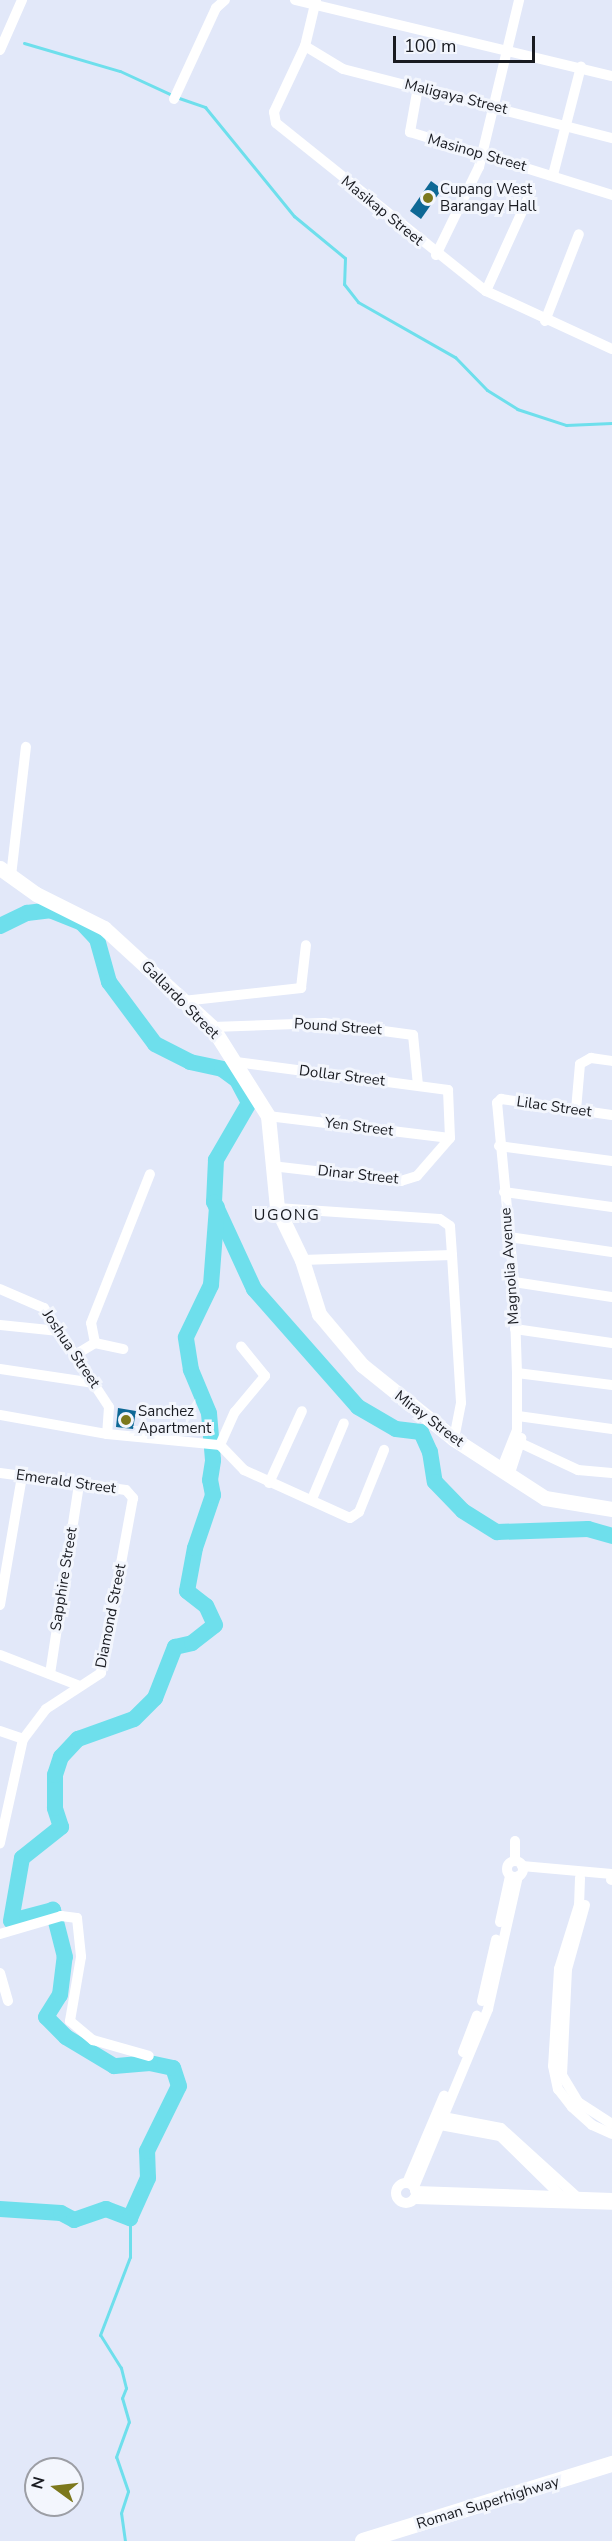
<!DOCTYPE html>
<html>
<head>
<meta charset="utf-8">
<style>
	body { margin:0 }
	#map { position:relative; width:612px; height:2541px; overflow:hidden; background:#e2e8f9; font-family:"Nunito Sans",sans-serif }
	div>[style] { position:absolute }
	.stream>* { height:3px; margin:-1.5px; padding:0 1.5px; transform-origin:1.5px; border-radius:1.5px; background:#6edfec }
	.river>* { height:16px; margin:-8px; padding:0 8px; transform-origin:8px; border-radius:8px; background:#6edfec }
	.building>* { inset:0; background:#0e6895 }
	.street>* { height:10px; margin:-5px; padding:0 5px; transform-origin:5px; border-radius:5px; background:#fff }
	.street>.ring { margin:-5px; padding:0; box-sizing:content-box; background:none; border:10px solid #fff; border-radius:50% }
	.secondary>* { height:15px; margin:-7.5px; padding:0 7.5px; transform-origin:7.5px; border-radius:7.5px; background:#fff }
	.primary>* { height:16px; margin:-8px; padding:0 8px; transform-origin:8px; border-radius:8px; background:#fff }
	.dots>* { width:16px; height:16px; translate:-50% -50%; box-sizing:border-box; border:3px solid #f3f6fd; border-radius:50% }
	span { translate:-50% -50%; white-space:nowrap; text-align:center; line-height:1.15; -webkit-text-stroke:6px #f3f6fd; paint-order:stroke }
	.street-label { font-size:15px; color:#191b21 }
	.poi-label { font-size:15px; color:#191b21 }
	.left { translate:0 -50%; text-align:left }
	.neighbourhood-label { font-size:16px; color:#191b21; letter-spacing:1.5px }
	.north { position:absolute; left:24px; top:2457px; width:60px; height:60px; box-sizing:border-box; background:#f3f6fd; border:2px solid #9c9ea5; border-radius:50%; rotate:285deg; font-size:16px; font-weight:700; line-height:24px; text-align:center; color:#191b21 }
	.north::after { content:''; display:block; margin:auto; width:21px; height:27px; background:#7c781d; clip-path:polygon(50% 0,100% 100%,50% 72%,0 100%) }
	.scale { position:absolute; left:393px; top:36px; width:142px; height:27px; box-sizing:border-box; border:3px solid #191b21; border-top:0; padding-left:8px; font-size:18px; line-height:21px; white-space:nowrap; color:#191b21; -webkit-text-stroke:4px #f3f6fd; paint-order:stroke }
</style>
</head>
<body>
<div id="map">
	<div class="stream">
		<div style="left:24px;top:43px;width:100px;rotate:16.3deg"></div>
		<div style="left:120px;top:71px;width:57px;rotate:24.8deg"></div>
		<div style="left:179px;top:98px;width:28px;rotate:19deg"></div>
		<div style="left:205px;top:107px;width:141px;rotate:50.8deg"></div>
		<div style="left:294px;top:216px;width:66px;rotate:39.5deg"></div>
		<div style="left:345px;top:258px;width:26px;rotate:92deg"></div>
		<div style="left:344px;top:284px;width:23px;rotate:52deg"></div>
		<div style="left:358px;top:302px;width:112px;rotate:29.6deg"></div>
		<div style="left:455px;top:357px;width:46px;rotate:45.9deg"></div>
		<div style="left:487px;top:390px;width:36px;rotate:32deg"></div>
		<div style="left:517px;top:409px;width:52px;rotate:18.1deg"></div>
		<div style="left:566px;top:425px;width:46px;rotate:-2.5deg"></div>
		<div style="left:125px;top:2541px;width:28px;rotate:-98deg"></div>
		<div style="left:121px;top:2513px;width:23px;rotate:-72deg"></div>
		<div style="left:128px;top:2491px;width:36px;rotate:-109deg"></div>
		<div style="left:116px;top:2457px;width:37px;rotate:-70deg"></div>
		<div style="left:129px;top:2422px;width:25px;rotate:-106deg"></div>
		<div style="left:122px;top:2398px;width:11px;rotate:-68deg"></div>
		<div style="left:126px;top:2388px;width:21px;rotate:-104deg"></div>
		<div style="left:121px;top:2368px;width:39px;rotate:-122deg"></div>
		<div style="left:100px;top:2335px;width:84px;rotate:-69deg"></div>
		<div style="left:130px;top:2257px;width:39px;rotate:-90deg"></div>
	</div>
	<div class="river">
		<div style="left:0;top:926px;width:30px;rotate:-26deg"></div>
		<div style="left:27px;top:913px;width:23px;rotate:-7deg"></div>
		<div style="left:50px;top:910px;width:35px;rotate:22deg"></div>
		<div style="left:82px;top:923px;width:22px;rotate:47deg"></div>
		<div style="left:97px;top:939px;width:45px;rotate:74.4deg"></div>
		<div style="left:109px;top:982px;width:77px;rotate:53.4deg"></div>
		<div style="left:155px;top:1044px;width:39px;rotate:27deg"></div>
		<div style="left:190px;top:1062px;width:33px;rotate:12deg"></div>
		<div style="left:222px;top:1069px;width:19px;rotate:36deg"></div>
		<div style="left:237px;top:1080px;width:26px;rotate:62deg"></div>
		<div style="left:249px;top:1103px;width:66px;rotate:120.1deg"></div>
		<div style="left:216px;top:1160px;width:42px;rotate:92.7deg"></div>
		<div style="left:214px;top:1202px;width:96px;rotate:65.3deg"></div>
		<div style="left:254px;top:1289px;width:157px;rotate:48.6deg"></div>
		<div style="left:358px;top:1407px;width:44px;rotate:30.1deg"></div>
		<div style="left:396px;top:1429px;width:25px;rotate:7deg"></div>
		<div style="left:421px;top:1432px;width:22px;rotate:66deg"></div>
		<div style="left:430px;top:1452px;width:30px;rotate:81deg"></div>
		<div style="left:435px;top:1482px;width:40px;rotate:46deg"></div>
		<div style="left:463px;top:1511px;width:40px;rotate:32deg"></div>
		<div style="left:497px;top:1532px;width:91px;rotate:-1.9deg"></div>
		<div style="left:588px;top:1529px;width:25px;rotate:16deg"></div>
		<div style="left:0;top:2209px;width:61px;rotate:3.8deg"></div>
		<div style="left:61px;top:2213px;width:15px;rotate:28deg"></div>
		<div style="left:74px;top:2220px;width:34px;rotate:-19deg"></div>
		<div style="left:106px;top:2209px;width:26px;rotate:21deg"></div>
		<div style="left:130px;top:2218px;width:44px;rotate:-65.8deg"></div>
		<div style="left:148px;top:2178px;width:27px;rotate:-92deg"></div>
		<div style="left:147px;top:2151px;width:72px;rotate:-63.8deg"></div>
		<div style="left:179px;top:2086px;width:19px;rotate:-108deg"></div>
		<div style="left:173px;top:2068px;width:24px;rotate:-168deg"></div>
		<div style="left:150px;top:2063px;width:36px;rotate:175deg"></div>
		<div style="left:114px;top:2066px;width:56px;rotate:-148.9deg"></div>
		<div style="left:66px;top:2037px;width:28px;rotate:-135deg"></div>
		<div style="left:46px;top:2017px;width:26px;rotate:-58deg"></div>
		<div style="left:60px;top:1995px;width:38px;rotate:-83deg"></div>
		<div style="left:65px;top:1957px;width:49px;rotate:-104.3deg"></div>
		<div style="left:53px;top:1910px;width:43px;rotate:165.3deg"></div>
		<div style="left:11px;top:1921px;width:64px;rotate:-80.1deg"></div>
		<div style="left:22px;top:1858px;width:50px;rotate:-38.5deg"></div>
		<div style="left:61px;top:1827px;width:20px;rotate:-108deg"></div>
		<div style="left:55px;top:1808px;width:33px;rotate:-90deg"></div>
		<div style="left:55px;top:1775px;width:19px;rotate:-72deg"></div>
		<div style="left:61px;top:1757px;width:25px;rotate:-47deg"></div>
		<div style="left:78px;top:1739px;width:59px;rotate:-19.7deg"></div>
		<div style="left:134px;top:1719px;width:30px;rotate:-45deg"></div>
		<div style="left:155px;top:1698px;width:55px;rotate:-68.6deg"></div>
		<div style="left:175px;top:1647px;width:17px;rotate:-13deg"></div>
		<div style="left:192px;top:1643px;width:29px;rotate:-38deg"></div>
		<div style="left:215px;top:1625px;width:21px;rotate:-115deg"></div>
		<div style="left:206px;top:1606px;width:24px;rotate:-142deg"></div>
		<div style="left:187px;top:1591px;width:44px;rotate:-79.5deg"></div>
		<div style="left:195px;top:1548px;width:56px;rotate:-71.2deg"></div>
		<div style="left:213px;top:1495px;width:15px;rotate:-101deg"></div>
		<div style="left:210px;top:1480px;width:20px;rotate:-81deg"></div>
		<div style="left:213px;top:1460px;width:47px;rotate:-94.9deg"></div>
		<div style="left:209px;top:1413px;width:47px;rotate:-112.7deg"></div>
		<div style="left:191px;top:1370px;width:33px;rotate:-99deg"></div>
		<div style="left:186px;top:1337px;width:58px;rotate:-64.3deg"></div>
		<div style="left:211px;top:1285px;width:78px;rotate:-85.6deg"></div>
	</div>
	<div class="building">
		<div style="clip-path:polygon(431px 181px,442px 189px,421px 219px,410px 211px)"></div>
		<div style="clip-path:polygon(118px 1408px,136px 1411px,133px 1429px,116px 1427px)"></div>
	</div>
	<div class="street">
		<div style="left:295px;top:0;width:326px;rotate:13.5deg"></div>
		<div style="left:316px;top:0;width:47px;rotate:103.4deg"></div>
		<div style="left:305px;top:46px;width:73px;rotate:115.2deg"></div>
		<div style="left:274px;top:112px;width:11px;rotate:80deg"></div>
		<div style="left:276px;top:123px;width:269px;rotate:38.7deg"></div>
		<div style="left:486px;top:291px;width:139px;rotate:24.7deg"></div>
		<div style="left:305px;top:46px;width:44px;rotate:31.2deg"></div>
		<div style="left:343px;top:69px;width:278px;rotate:14.4deg"></div>
		<div style="left:0;top:50px;width:55px;rotate:-66.3deg"></div>
		<div style="left:418px;top:87px;width:46px;rotate:100.1deg"></div>
		<div style="left:410px;top:132px;width:212px;rotate:17.3deg"></div>
		<div style="left:174px;top:99px;width:100px;rotate:-65.2deg"></div>
		<div style="left:216px;top:8px;width:12px;rotate:-42deg"></div>
		<div style="left:553px;top:175px;width:112px;rotate:-75.5deg"></div>
		<div style="left:436px;top:255px;width:98px;rotate:-64deg"></div>
		<div style="left:479px;top:167px;width:172px;rotate:-76.5deg"></div>
		<div style="left:486px;top:291px;width:109px;rotate:-65.6deg"></div>
		<div style="left:545px;top:321px;width:93px;rotate:-68.7deg"></div>
		<div style="left:11px;top:876px;width:130px;rotate:-83.4deg"></div>
		<div style="left:183px;top:1001px;width:119px;rotate:-6.3deg"></div>
		<div style="left:301px;top:988px;width:43px;rotate:-83.4deg"></div>
		<div style="left:212px;top:1027px;width:112px;rotate:-2deg"></div>
		<div style="left:324px;top:1023px;width:90px;rotate:7.7deg"></div>
		<div style="left:413px;top:1035px;width:50px;rotate:84.3deg"></div>
		<div style="left:236px;top:1062px;width:214px;rotate:7.5deg"></div>
		<div style="left:448px;top:1090px;width:48px;rotate:87.6deg"></div>
		<div style="left:450px;top:1138px;width:50px;rotate:131deg"></div>
		<div style="left:417px;top:1176px;width:17px;rotate:163deg"></div>
		<div style="left:401px;top:1181px;width:130px;rotate:-173.4deg"></div>
		<div style="left:576px;top:1110px;width:46px;rotate:-85deg"></div>
		<div style="left:580px;top:1064px;width:13px;rotate:-29deg"></div>
		<div style="left:591px;top:1058px;width:21px;rotate:8deg"></div>
		<div style="left:268px;top:1116px;width:183px;rotate:6.9deg"></div>
		<div style="left:499px;top:1146px;width:114px;rotate:7.6deg"></div>
		<div style="left:504px;top:1192px;width:109px;rotate:7.9deg"></div>
		<div style="left:277px;top:1208px;width:163px;rotate:3.9deg"></div>
		<div style="left:440px;top:1219px;width:12px;rotate:35deg"></div>
		<div style="left:450px;top:1226px;width:29px;rotate:86deg"></div>
		<div style="left:509px;top:1237px;width:104px;rotate:8.3deg"></div>
		<div style="left:302px;top:1260px;width:150px;rotate:-1.9deg"></div>
		<div style="left:452px;top:1255px;width:148px;rotate:86.5deg"></div>
		<div style="left:461px;top:1403px;width:37px;rotate:101deg"></div>
		<div style="left:514px;top:1282px;width:99px;rotate:8.7deg"></div>
		<div style="left:0;top:1289px;width:48px;rotate:23.4deg"></div>
		<div style="left:44px;top:1308px;width:118px;rotate:56.7deg"></div>
		<div style="left:109px;top:1407px;width:27px;rotate:94deg"></div>
		<div style="left:0;top:1325px;width:59px;rotate:5.8deg"></div>
		<div style="left:515px;top:1329px;width:98px;rotate:8.2deg"></div>
		<div style="left:95px;top:1343px;width:20px;rotate:-101deg"></div>
		<div style="left:91px;top:1323px;width:160px;rotate:-68.4deg"></div>
		<div style="left:75px;top:1355px;width:23px;rotate:-31deg"></div>
		<div style="left:95px;top:1343px;width:29px;rotate:12deg"></div>
		<div style="left:0;top:1369px;width:95px;rotate:8.5deg"></div>
		<div style="left:517px;top:1373px;width:96px;rotate:7.2deg"></div>
		<div style="left:0;top:1415px;width:109px;rotate:10.1deg"></div>
		<div style="left:107px;top:1434px;width:114px;rotate:5.6deg"></div>
		<div style="left:220px;top:1445px;width:36px;rotate:-66deg"></div>
		<div style="left:235px;top:1412px;width:47px;rotate:-50.2deg"></div>
		<div style="left:265px;top:1376px;width:38px;rotate:-129deg"></div>
		<div style="left:518px;top:1416px;width:95px;rotate:7.9deg"></div>
		<div style="left:514px;top:1440px;width:71px;rotate:25.1deg"></div>
		<div style="left:578px;top:1470px;width:34px;rotate:5deg"></div>
		<div style="left:220px;top:1445px;width:35px;rotate:46deg"></div>
		<div style="left:244px;top:1470px;width:116px;rotate:24.4deg"></div>
		<div style="left:350px;top:1518px;width:11px;rotate:-34deg"></div>
		<div style="left:359px;top:1512px;width:67px;rotate:-68deg"></div>
		<div style="left:501px;top:1470px;width:43px;rotate:-68.2deg"></div>
		<div style="left:517px;top:1430px;width:57px;rotate:-90deg"></div>
		<div style="left:517px;top:1373px;width:91px;rotate:-91.9deg"></div>
		<div style="left:514px;top:1282px;width:180px;rotate:-95.4deg"></div>
		<div style="left:497px;top:1103px;width:6px;rotate:-45deg"></div>
		<div style="left:501px;top:1099px;width:112px;rotate:8.2deg"></div>
		<div style="left:0;top:1473px;width:127px;rotate:7.7deg"></div>
		<div style="left:126px;top:1490px;width:11px;rotate:49deg"></div>
		<div style="left:133px;top:1498px;width:178px;rotate:100.4deg"></div>
		<div style="left:101px;top:1673px;width:66px;rotate:146.8deg"></div>
		<div style="left:46px;top:1709px;width:38px;rotate:127deg"></div>
		<div style="left:23px;top:1739px;width:107px;rotate:102.5deg"></div>
		<div style="left:509px;top:1476px;width:40px;rotate:-72deg"></div>
		<div style="left:269px;top:1483px;width:79px;rotate:-65.4deg"></div>
		<div style="left:312px;top:1499px;width:82px;rotate:-67.2deg"></div>
		<div style="left:0;top:1605px;width:131px;rotate:-80.3deg"></div>
		<div style="left:0;top:1655px;width:86px;rotate:21.2deg"></div>
		<div style="left:50px;top:1674px;width:192px;rotate:-81.3deg"></div>
		<div style="left:0;top:1731px;width:24px;rotate:19deg"></div>
		<div style="left:515px;top:1841px;width:20px;rotate:90deg"></div>
		<div class="ring" style="left:507px;top:1861px;width:6px;height:6px"></div>
		<div style="left:522px;top:1866px;width:90px;rotate:5.1deg"></div>
		<div style="left:612px;top:1874px;width:6px;rotate:99deg"></div>
		<div style="left:580px;top:1878px;width:27px;rotate:92deg"></div>
		<div style="left:579px;top:1905px;width:67px;rotate:107.4deg"></div>
		<div style="left:559px;top:1969px;width:97px;rotate:93.5deg"></div>
		<div style="left:553px;top:2066px;width:24px;rotate:78deg"></div>
		<div style="left:558px;top:2089px;width:23px;rotate:52deg"></div>
		<div style="left:572px;top:2107px;width:27px;rotate:42deg"></div>
		<div style="left:592px;top:2125px;width:22px;rotate:24deg"></div>
		<div style="left:585px;top:1905px;width:66px;rotate:105.7deg"></div>
		<div style="left:567px;top:1969px;width:106px;rotate:92.7deg"></div>
		<div style="left:562px;top:2075px;width:31px;rotate:59deg"></div>
		<div style="left:578px;top:2102px;width:40px;rotate:32.9deg"></div>
		<div style="left:500px;top:1922px;width:47px;rotate:-77.7deg"></div>
		<div style="left:0;top:1934px;width:64px;rotate:-16.4deg"></div>
		<div style="left:61px;top:1916px;width:16px;rotate:7deg"></div>
		<div style="left:77px;top:1918px;width:39px;rotate:84deg"></div>
		<div style="left:81px;top:1957px;width:65px;rotate:99.8deg"></div>
		<div style="left:70px;top:2021px;width:30px;rotate:40deg"></div>
		<div style="left:93px;top:2040px;width:58px;rotate:15.9deg"></div>
		<div style="left:0;top:1973px;width:29px;rotate:74deg"></div>
		<div style="left:482px;top:2001px;width:63px;rotate:-77.1deg"></div>
		<div style="left:463px;top:2052px;width:39px;rotate:-69deg"></div>
		<div style="left:438px;top:2116px;width:64px;rotate:10.8deg"></div>
		<div style="left:501px;top:2128px;width:103px;rotate:42.2deg"></div>
		<div style="left:435px;top:2124px;width:66px;rotate:10.5deg"></div>
		<div style="left:500px;top:2136px;width:87px;rotate:44.5deg"></div>
		<div style="left:407px;top:2183px;width:95px;rotate:-67deg"></div>
		<div class="ring" style="left:396px;top:2183px;width:10px;height:10px"></div>
		<div style="left:414px;top:2187px;width:193px;rotate:-67.4deg"></div>
		<div style="left:488px;top:2009px;width:136px;rotate:-77.3deg"></div>
		<div style="left:415px;top:2191px;width:197px;rotate:2deg"></div>
		<div style="left:414px;top:2199px;width:198px;rotate:1.7deg"></div>
	</div>
	<div class="secondary">
		<div style="left:0;top:868px;width:44px;rotate:35.8deg"></div>
		<div style="left:36px;top:894px;width:76px;rotate:26.6deg"></div>
		<div style="left:104px;top:928px;width:147px;rotate:42.5deg"></div>
		<div style="left:212px;top:1027px;width:105px;rotate:57.8deg"></div>
		<div style="left:268px;top:1116px;width:92px;rotate:84.4deg"></div>
		<div style="left:277px;top:1208px;width:58px;rotate:64.3deg"></div>
		<div style="left:302px;top:1260px;width:57px;rotate:72.5deg"></div>
		<div style="left:319px;top:1314px;width:67px;rotate:49.9deg"></div>
		<div style="left:362px;top:1365px;width:118px;rotate:38.8deg"></div>
		<div style="left:454px;top:1439px;width:108px;rotate:33deg"></div>
		<div style="left:545px;top:1498px;width:68px;rotate:9.3deg"></div>
	</div>
	<div class="primary">
		<div style="left:363px;top:2541px;width:261px;rotate:-17.2deg"></div>
	</div>
	<div class="dots">
		<div style="left:428px;top:198px;background:#7c781d"></div>
		<div style="left:126px;top:1420px;background:#7c781d"></div>
	</div>
	<div class="street-label">
		<span style="left:456px;top:97px;rotate:14deg">Maligaya Street</span>
		<span style="left:477px;top:153px;rotate:16deg">Masinop Street</span>
		<span style="left:382px;top:211px;rotate:39deg">Masikap Street</span>
		<span style="left:180px;top:1000px;rotate:45deg">Gallardo Street</span>
		<span style="left:338px;top:1027px;rotate:4deg">Pound Street</span>
		<span style="left:342px;top:1076px;rotate:7deg">Dollar Street</span>
		<span style="left:554px;top:1107px;rotate:8deg">Lilac Street</span>
		<span style="left:359px;top:1127px;rotate:7deg">Yen Street</span>
		<span style="left:358px;top:1175px;rotate:6deg">Dinar Street</span>
		<span style="left:510px;top:1266px;rotate:-94deg">Magnolia Avenue</span>
		<span style="left:71px;top:1349px;rotate:56deg">Joshua Street</span>
		<span style="left:429px;top:1419px;rotate:37deg">Miray Street</span>
		<span style="left:66px;top:1482px;rotate:8deg">Emerald Street</span>
		<span style="left:64px;top:1579px;rotate:-81deg">Sapphire Street</span>
		<span style="left:111px;top:1616px;rotate:-79deg">Diamond Street</span>
		<span style="left:488px;top:2503px;rotate:-17deg">Roman Superhighway</span>
	</div>
	<div class="poi-label">
		<span class="left" style="left:440px;top:198px">Cupang West<br>Barangay Hall</span>
		<span class="left" style="left:138px;top:1420px">Sanchez<br>Apartment</span>
	</div>
	<div class="neighbourhood-label">
		<span style="left:287px;top:1215px">UGONG</span>
	</div>
	<div class="north">N</div>
	<div class="scale">100 m</div>
</div>
</body>
</html>
